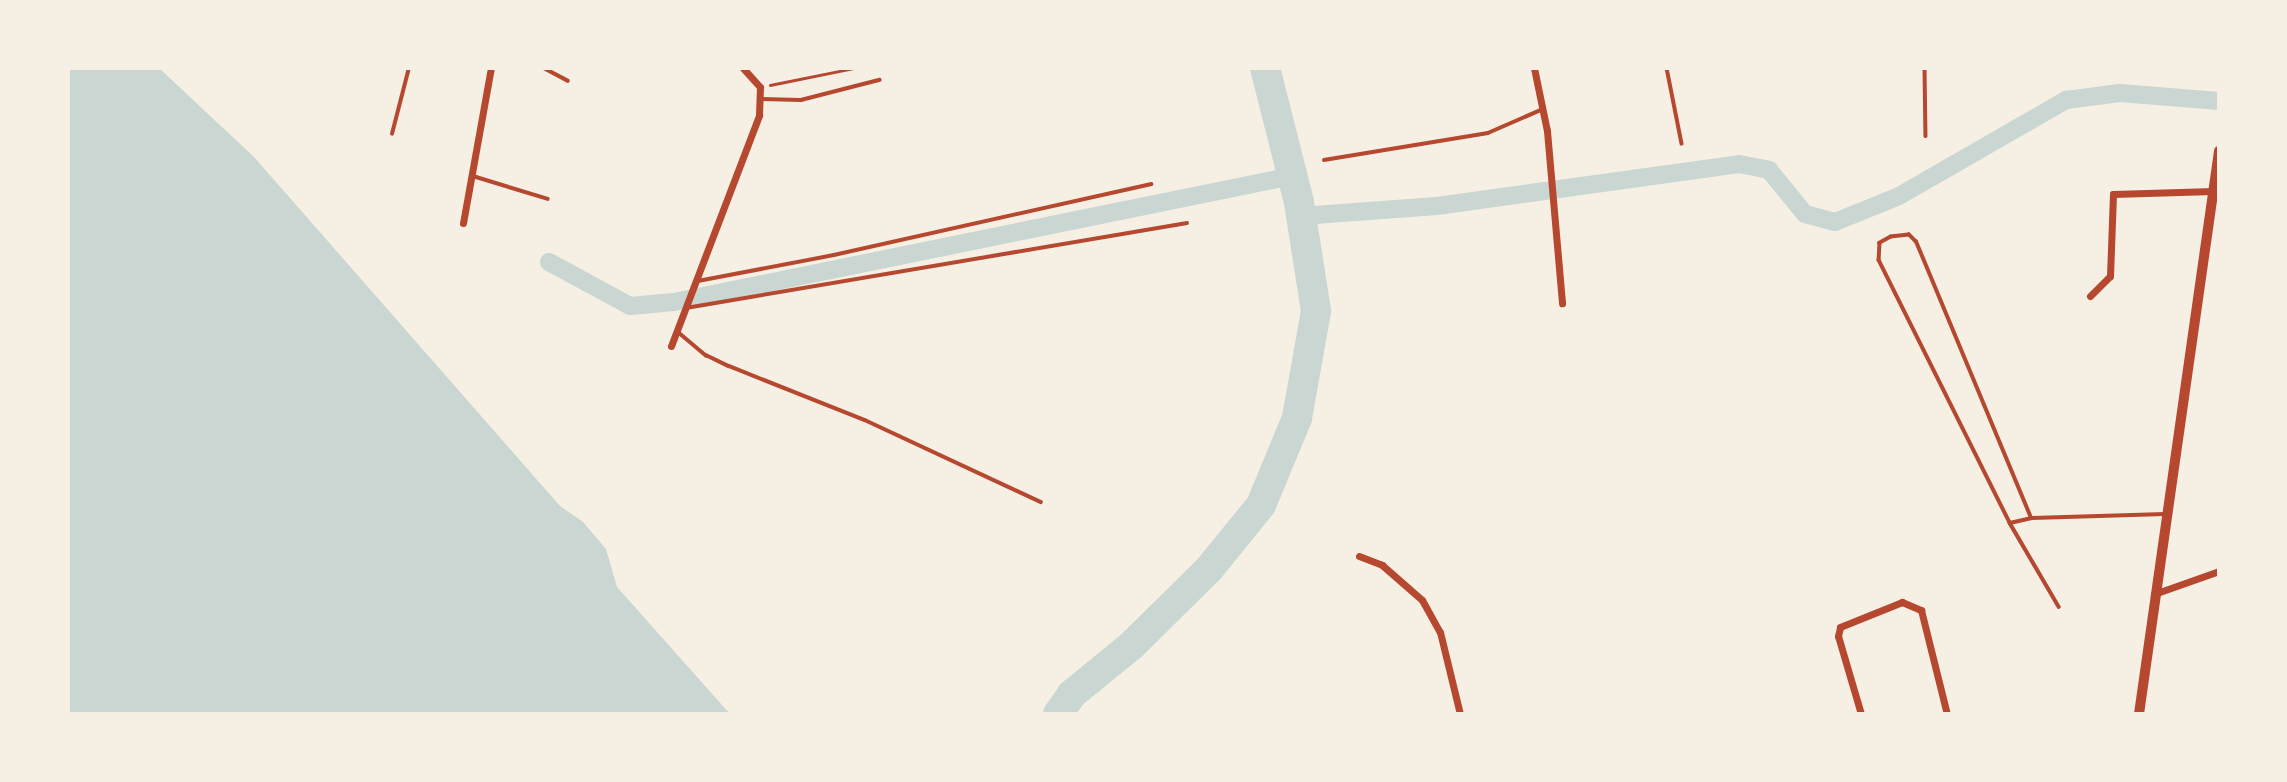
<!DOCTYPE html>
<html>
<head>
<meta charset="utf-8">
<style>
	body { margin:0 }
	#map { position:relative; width:2287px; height:782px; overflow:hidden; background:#f6efe4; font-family:Inter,sans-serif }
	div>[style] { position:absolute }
	.water>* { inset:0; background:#c9d6d2 }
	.canal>* { height:18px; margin:-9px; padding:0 9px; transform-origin:9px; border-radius:9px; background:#c9d6d2 }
	.river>* { height:30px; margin:-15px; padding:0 15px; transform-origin:15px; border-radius:15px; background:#c9d6d2 }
	.path>* { height:2.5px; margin:-1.25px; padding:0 1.25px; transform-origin:1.25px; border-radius:1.25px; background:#b5482f }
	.service>* { height:3.5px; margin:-1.75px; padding:0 1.75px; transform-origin:1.75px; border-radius:1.75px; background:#b5482f }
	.minor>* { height:7px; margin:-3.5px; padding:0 3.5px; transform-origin:3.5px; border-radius:3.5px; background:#b5482f }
	.secondary>* { height:10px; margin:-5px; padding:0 5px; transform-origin:5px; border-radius:5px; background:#b5482f }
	span { translate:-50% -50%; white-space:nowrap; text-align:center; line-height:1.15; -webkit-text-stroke:5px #f6efe4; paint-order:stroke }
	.frame { position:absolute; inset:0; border:70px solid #f6efe4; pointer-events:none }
</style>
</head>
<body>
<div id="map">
	<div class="water">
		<div style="clip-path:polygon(68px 68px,159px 68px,254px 157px,560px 506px,583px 522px,606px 549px,617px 587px,730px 714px,68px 714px)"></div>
	</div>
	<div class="canal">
		<div style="left:1301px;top:216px;width:136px;rotate:-4.2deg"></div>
		<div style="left:1437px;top:206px;width:305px;rotate:-7.9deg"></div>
		<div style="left:1739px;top:164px;width:31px;rotate:11deg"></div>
		<div style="left:1769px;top:170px;width:57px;rotate:50.7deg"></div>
		<div style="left:1805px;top:214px;width:31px;rotate:15deg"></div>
		<div style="left:1835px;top:222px;width:69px;rotate:-22.1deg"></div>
		<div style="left:1899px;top:196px;width:193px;rotate:-29.9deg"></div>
		<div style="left:2066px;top:100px;width:54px;rotate:-7.4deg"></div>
		<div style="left:2120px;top:93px;width:99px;rotate:4.6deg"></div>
		<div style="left:549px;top:262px;width:92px;rotate:28.5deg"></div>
		<div style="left:630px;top:306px;width:44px;rotate:-5.2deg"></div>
		<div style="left:674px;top:302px;width:631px;rotate:-11.52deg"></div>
	</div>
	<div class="river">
		<div style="left:1058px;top:714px;width:24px;rotate:-55deg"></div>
		<div style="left:1072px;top:694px;width:77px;rotate:-39.2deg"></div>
		<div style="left:1132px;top:645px;width:108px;rotate:-44.6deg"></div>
		<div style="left:1209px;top:569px;width:82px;rotate:-50.9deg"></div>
		<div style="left:1261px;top:505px;width:94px;rotate:-67.5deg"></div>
		<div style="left:1297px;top:418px;width:109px;rotate:-79.9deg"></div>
		<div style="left:1316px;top:311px;width:110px;rotate:-98.9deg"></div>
		<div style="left:1299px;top:202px;width:138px;rotate:-104.2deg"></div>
	</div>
	<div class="path">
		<div style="left:770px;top:85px;width:86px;rotate:-11.4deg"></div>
	</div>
	<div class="service">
		<div style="left:544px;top:68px;width:27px;rotate:28deg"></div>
		<div style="left:1667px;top:68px;width:77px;rotate:78.8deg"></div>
		<div style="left:1925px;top:68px;width:68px;rotate:89.2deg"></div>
		<div style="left:761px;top:99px;width:40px;rotate:1.4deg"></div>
		<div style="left:801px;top:100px;width:81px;rotate:-14.4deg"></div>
		<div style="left:392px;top:134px;width:68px;rotate:-75.6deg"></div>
		<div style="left:1324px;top:160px;width:166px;rotate:-9.3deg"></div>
		<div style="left:1488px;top:133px;width:58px;rotate:-23.5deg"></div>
		<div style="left:473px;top:176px;width:78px;rotate:17deg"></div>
		<div style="left:698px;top:281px;width:138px;rotate:-10.8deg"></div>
		<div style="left:834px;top:255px;width:325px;rotate:-12.6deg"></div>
		<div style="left:686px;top:308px;width:508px;rotate:-9.63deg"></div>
		<div style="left:677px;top:331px;width:38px;rotate:40deg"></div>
		<div style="left:706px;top:355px;width:25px;rotate:26deg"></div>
		<div style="left:729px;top:366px;width:146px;rotate:21.7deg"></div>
		<div style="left:865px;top:420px;width:194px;rotate:25deg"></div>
		<div style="left:2031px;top:518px;width:299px;rotate:-112.6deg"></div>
		<div style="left:1916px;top:242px;width:10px;rotate:-135deg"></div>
		<div style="left:1909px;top:235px;width:18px;rotate:174deg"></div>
		<div style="left:1891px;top:237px;width:13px;rotate:151deg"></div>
		<div style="left:1880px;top:243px;width:17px;rotate:93deg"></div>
		<div style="left:1879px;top:260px;width:294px;rotate:63.5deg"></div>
		<div style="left:2010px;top:523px;width:97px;rotate:59.7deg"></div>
		<div style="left:2010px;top:523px;width:22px;rotate:-13deg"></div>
		<div style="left:2031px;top:518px;width:134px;rotate:-1.7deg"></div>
	</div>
	<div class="minor">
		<div style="left:1534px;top:68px;width:64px;rotate:78.3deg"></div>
		<div style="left:1547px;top:131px;width:173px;rotate:85deg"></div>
		<div style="left:463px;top:223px;width:158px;rotate:-79.8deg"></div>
		<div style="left:2090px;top:296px;width:28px;rotate:-45deg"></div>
		<div style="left:2110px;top:276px;width:82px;rotate:-87.9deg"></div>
		<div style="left:2113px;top:194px;width:100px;rotate:-1.7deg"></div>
		<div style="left:671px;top:346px;width:247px;rotate:-69.1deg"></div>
		<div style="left:759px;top:115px;width:28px;rotate:-88deg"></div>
		<div style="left:760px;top:87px;width:25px;rotate:-132deg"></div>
		<div style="left:1359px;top:556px;width:25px;rotate:21deg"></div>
		<div style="left:1382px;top:565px;width:53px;rotate:41.2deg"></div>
		<div style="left:1422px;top:600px;width:37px;rotate:61deg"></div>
		<div style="left:1440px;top:632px;width:84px;rotate:76.3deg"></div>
		<div style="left:2154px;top:594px;width:69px;rotate:-19.5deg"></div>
		<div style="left:1861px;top:714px;width:81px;rotate:-106.4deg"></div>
		<div style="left:1838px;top:636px;width:9px;rotate:-77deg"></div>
		<div style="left:1840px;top:627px;width:67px;rotate:-22deg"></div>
		<div style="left:1902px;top:602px;width:21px;rotate:23deg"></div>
		<div style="left:1921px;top:610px;width:107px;rotate:76deg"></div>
	</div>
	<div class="secondary">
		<div style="left:2139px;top:714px;width:569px;rotate:-81.91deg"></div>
	</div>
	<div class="frame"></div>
</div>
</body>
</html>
